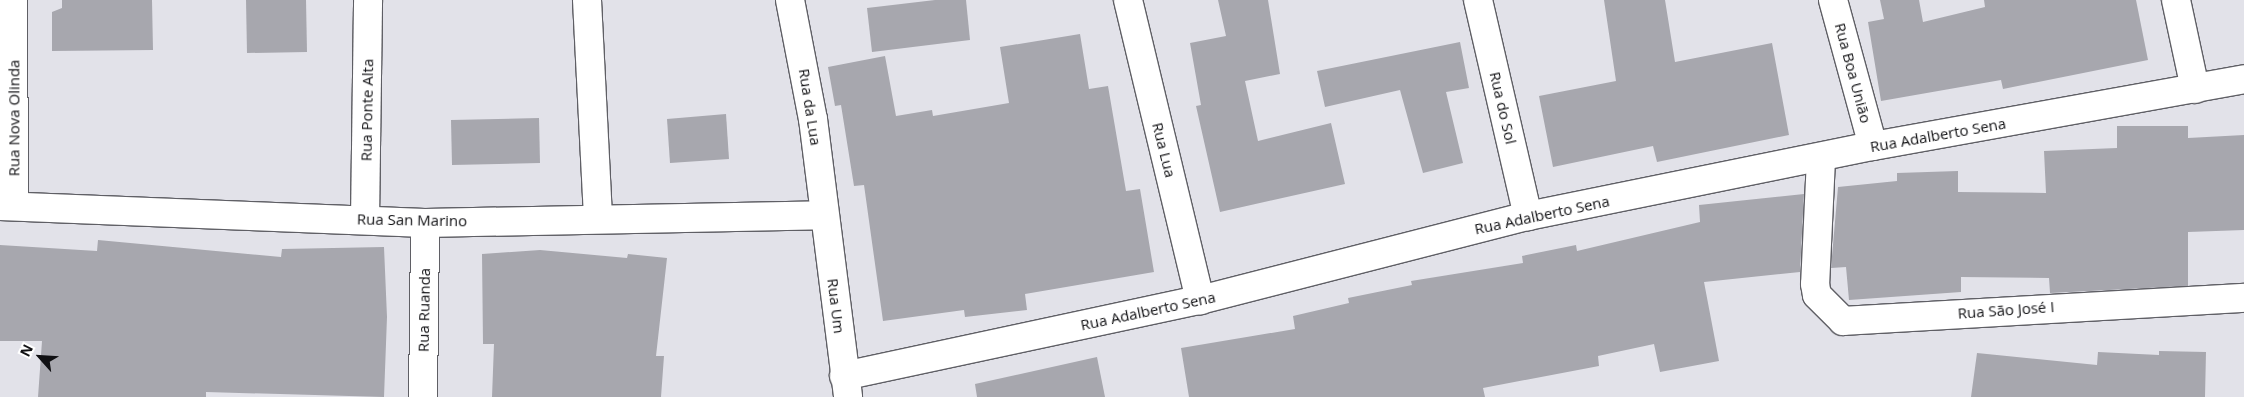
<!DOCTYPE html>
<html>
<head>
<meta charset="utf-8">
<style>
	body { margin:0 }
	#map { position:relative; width:2244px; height:397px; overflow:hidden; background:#e2e2e9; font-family:"Open Sans",sans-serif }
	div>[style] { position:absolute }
	.building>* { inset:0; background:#a7a7ae }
	.roads { filter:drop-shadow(1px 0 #5f5f65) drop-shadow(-1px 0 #5f5f65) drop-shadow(0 1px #5f5f65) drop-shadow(0 -1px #5f5f65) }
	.minor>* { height:28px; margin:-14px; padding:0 14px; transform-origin:14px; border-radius:14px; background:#fff }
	span { translate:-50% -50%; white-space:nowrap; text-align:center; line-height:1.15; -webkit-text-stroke:5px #fff; paint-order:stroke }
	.street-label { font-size:15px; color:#101013 }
	.north { position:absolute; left:15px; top:332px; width:50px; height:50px; -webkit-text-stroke:4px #fff; paint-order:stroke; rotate:296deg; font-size:14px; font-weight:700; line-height:20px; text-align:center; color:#101013 }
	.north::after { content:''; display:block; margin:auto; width:18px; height:22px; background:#101013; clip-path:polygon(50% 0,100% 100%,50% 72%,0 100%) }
</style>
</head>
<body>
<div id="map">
	<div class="building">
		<div style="clip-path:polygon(62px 0,152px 0,153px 50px,52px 51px,52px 12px,62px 8px)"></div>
		<div style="clip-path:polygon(246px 0,306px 0,307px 52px,247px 53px)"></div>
		<div style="clip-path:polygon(935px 0,966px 0,970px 40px,872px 52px,867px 8px)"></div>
		<div style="clip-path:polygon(1218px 0,1268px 0,1280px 74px,1245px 81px,1258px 141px,1331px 123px,1345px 184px,1220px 212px,1196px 106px,1201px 105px,1190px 43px,1226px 36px)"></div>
		<div style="clip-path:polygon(1604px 0,1665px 0,1675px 62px,1772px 43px,1789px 135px,1657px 162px,1653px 146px,1553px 167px,1539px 96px,1616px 81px)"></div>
		<div style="clip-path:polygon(1880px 0,1919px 0,1923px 22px,1985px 7px,1984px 0,2136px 0,2148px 60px,2003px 89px,2001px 80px,1881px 101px,1868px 22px,1884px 19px)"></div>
		<div style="clip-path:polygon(1080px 34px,1089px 89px,1108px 86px,1126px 191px,1140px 189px,1154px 272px,1025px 294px,1027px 310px,965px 317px,964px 310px,883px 321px,864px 185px,854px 186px,841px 105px,835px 106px,828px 67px,885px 56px,896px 116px,932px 110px,933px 116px,1009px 103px,1000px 47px)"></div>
		<div style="clip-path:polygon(1460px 42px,1469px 88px,1446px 92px,1463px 163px,1423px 173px,1400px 90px,1325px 107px,1317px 71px)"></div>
		<div style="clip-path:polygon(726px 114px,729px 159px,670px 163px,667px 119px)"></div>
		<div style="clip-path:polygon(539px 118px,540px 163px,452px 165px,451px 120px)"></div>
		<div style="clip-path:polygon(2117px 126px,2188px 126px,2188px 138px,2244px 135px,2244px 230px,2188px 232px,2188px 286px,2050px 293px,2049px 278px,1961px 277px,1961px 292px,1849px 300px,1846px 267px,1831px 268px,1838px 187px,1897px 181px,1897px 173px,1958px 171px,1958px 192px,2046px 193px,2044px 151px,2117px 148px)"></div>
		<div style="clip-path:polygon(1804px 194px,1800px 272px,1704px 282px,1719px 361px,1660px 372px,1654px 344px,1598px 356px,1599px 366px,1483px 388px,1485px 397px,1189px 397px,1181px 348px,1295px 329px,1293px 316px,1349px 303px,1348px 298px,1412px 285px,1411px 281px,1523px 263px,1522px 256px,1576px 245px,1577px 251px,1700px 222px,1699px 205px)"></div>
		<div style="clip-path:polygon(98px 240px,281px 257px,282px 249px,384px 247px,387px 317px,384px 397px,206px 392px,206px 397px,38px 397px,42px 341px,0 341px,0 245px,97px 251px)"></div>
		<div style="clip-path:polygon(540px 250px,627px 258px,628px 254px,667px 258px,656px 356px,664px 356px,661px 397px,492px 397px,494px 344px,483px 344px,482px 254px)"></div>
		<div style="clip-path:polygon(2159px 351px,2206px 352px,2205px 397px,1971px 397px,1977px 353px,2097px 365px,2098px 352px,2159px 355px)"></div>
		<div style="clip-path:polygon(1097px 357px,1105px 397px,977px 397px,975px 384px)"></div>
	</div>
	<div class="roads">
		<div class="minor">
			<div style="left:13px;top:0;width:206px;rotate:89.7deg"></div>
			<div style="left:587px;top:0;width:219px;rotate:87.1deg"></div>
			<div style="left:790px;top:0;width:121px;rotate:79.1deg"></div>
			<div style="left:813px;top:119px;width:280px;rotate:82.8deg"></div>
			<div style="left:1128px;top:0;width:309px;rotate:76.5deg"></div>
			<div style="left:1478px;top:0;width:222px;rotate:77deg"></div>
			<div style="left:1833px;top:0;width:151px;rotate:74.7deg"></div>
			<div style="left:2176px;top:0;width:91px;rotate:77.9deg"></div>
			<div style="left:1821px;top:159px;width:125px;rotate:92.7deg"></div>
			<div style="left:1815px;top:284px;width:11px;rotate:80deg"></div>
			<div style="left:1817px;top:295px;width:37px;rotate:45deg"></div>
			<div style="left:1843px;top:321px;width:402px;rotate:-3.3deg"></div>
			<div style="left:0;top:206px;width:425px;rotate:2.3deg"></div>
			<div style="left:425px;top:223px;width:399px;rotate:-1.1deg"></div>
			<div style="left:365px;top:220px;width:220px;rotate:-89.2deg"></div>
			<div style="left:844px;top:376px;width:364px;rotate:-12.1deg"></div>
			<div style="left:1200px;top:300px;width:339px;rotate:-14.4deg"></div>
			<div style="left:1528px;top:216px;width:352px;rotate:-11.5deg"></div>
			<div style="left:1873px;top:146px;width:377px;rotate:-10.2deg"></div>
			<div style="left:423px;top:397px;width:174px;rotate:-89.3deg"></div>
		</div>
	</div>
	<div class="street-label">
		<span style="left:1853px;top:73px;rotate:75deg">Rua Boa União</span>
		<span style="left:810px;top:107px;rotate:81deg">Rua da Lua</span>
		<span style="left:1503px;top:108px;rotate:77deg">Rua do Sol</span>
		<span style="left:367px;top:110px;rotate:-89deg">Rua Ponte Alta</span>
		<span style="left:14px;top:118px;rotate:-90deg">Rua Nova Olinda</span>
		<span style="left:1938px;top:135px;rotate:-10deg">Rua Adalberto Sena</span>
		<span style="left:1164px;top:150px;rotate:76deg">Rua Lua</span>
		<span style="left:1542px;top:215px;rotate:-12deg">Rua Adalberto Sena</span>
		<span style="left:412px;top:220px;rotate:1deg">Rua San Marino</span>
		<span style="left:836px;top:306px;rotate:83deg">Rua Um</span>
		<span style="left:424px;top:310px;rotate:-89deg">Rua Ruanda</span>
		<span style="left:2006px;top:310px;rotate:-4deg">Rua São José I</span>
		<span style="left:1148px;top:311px;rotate:-12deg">Rua Adalberto Sena</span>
	</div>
	<div class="north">N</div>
</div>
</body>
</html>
